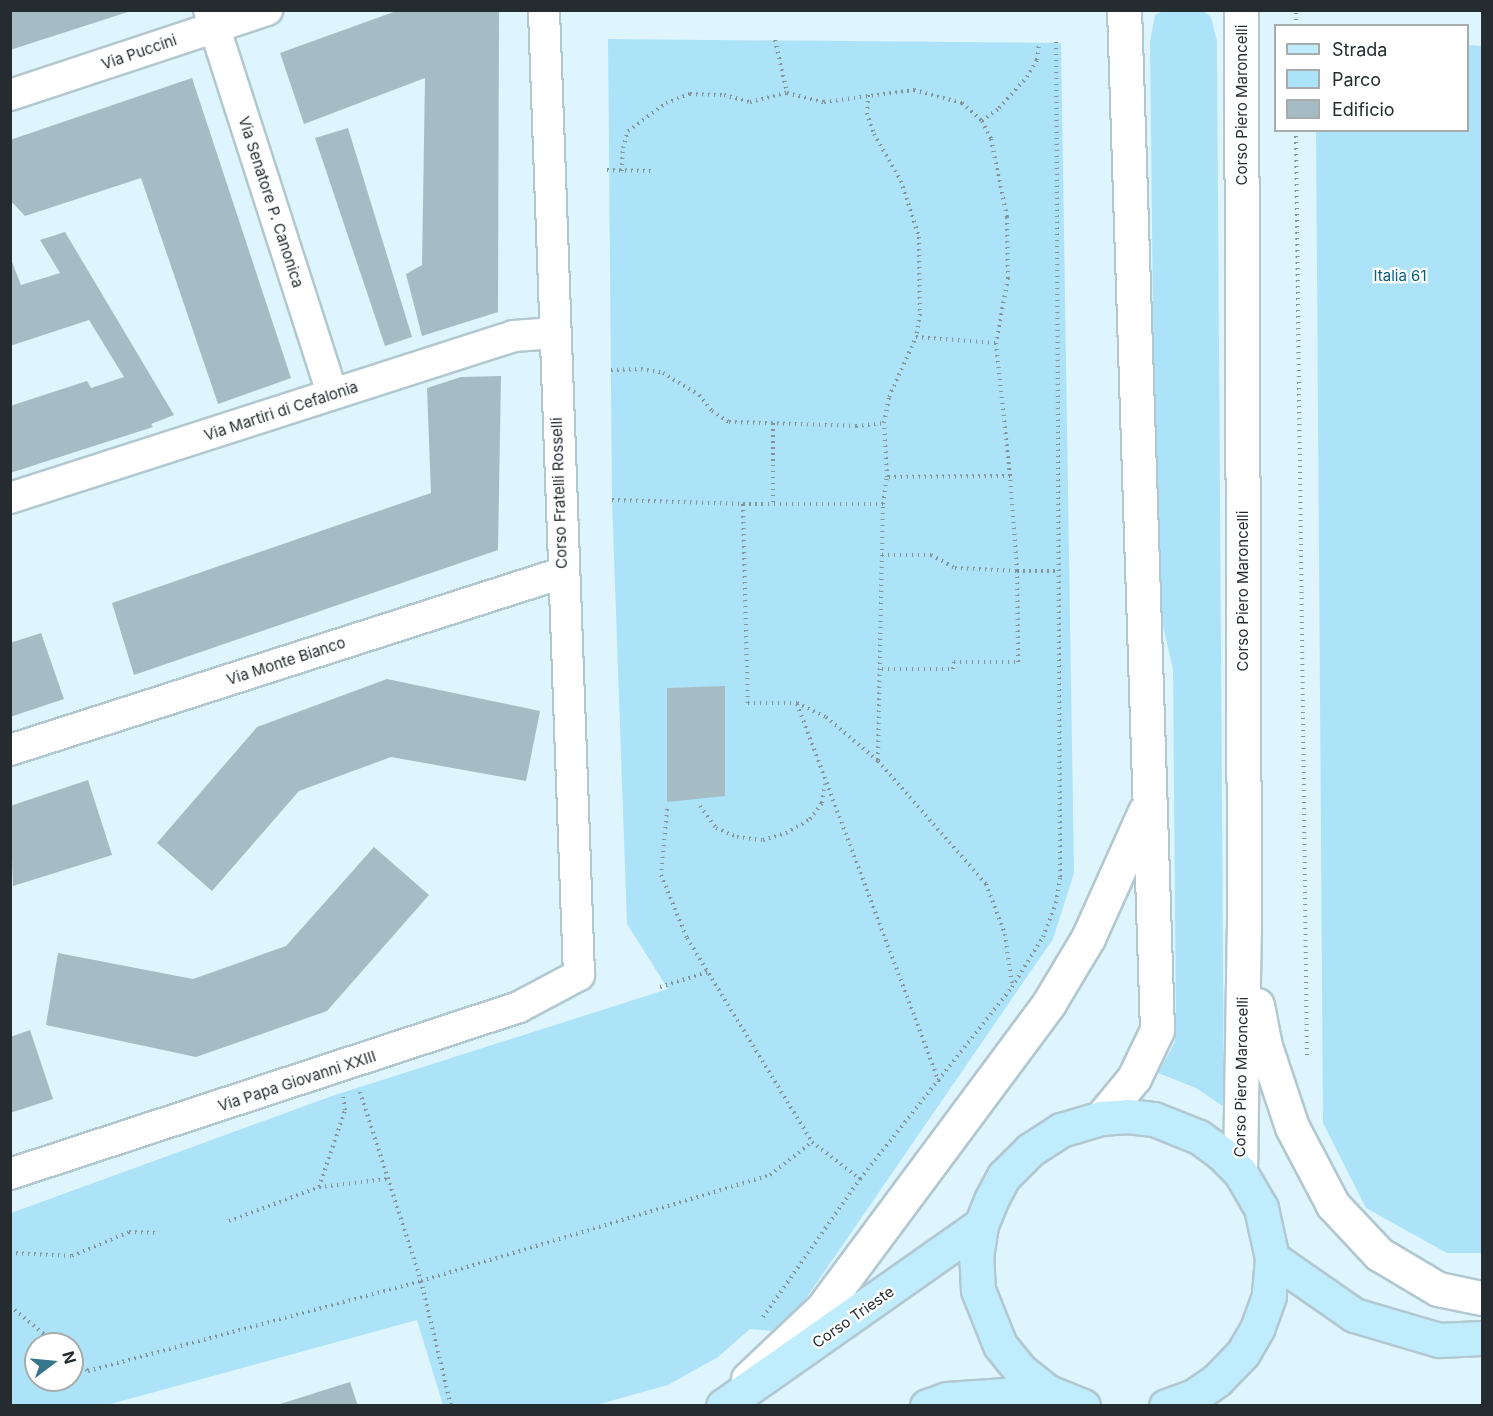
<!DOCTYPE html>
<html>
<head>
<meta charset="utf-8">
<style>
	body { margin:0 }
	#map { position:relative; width:1493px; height:1416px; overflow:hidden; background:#def5fe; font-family:Inter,sans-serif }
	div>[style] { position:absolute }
	.green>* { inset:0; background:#ade3f8 }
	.building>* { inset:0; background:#a6bcc5 }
	.path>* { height:4px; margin-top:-2px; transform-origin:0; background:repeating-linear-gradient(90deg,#839399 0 1.5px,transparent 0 6px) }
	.roads { filter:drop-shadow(2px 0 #b2c8d1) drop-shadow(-2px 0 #b2c8d1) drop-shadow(0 2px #b2c8d1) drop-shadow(0 -2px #b2c8d1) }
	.minor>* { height:30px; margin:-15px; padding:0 15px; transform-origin:15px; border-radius:15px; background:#fff }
	.secondary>* { height:33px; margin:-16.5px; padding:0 16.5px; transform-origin:16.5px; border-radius:16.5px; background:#fff }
	.primary>* { height:33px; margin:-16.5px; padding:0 16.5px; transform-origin:16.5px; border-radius:16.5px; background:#c0edfe }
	span { translate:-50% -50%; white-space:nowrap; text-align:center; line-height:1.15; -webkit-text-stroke:4.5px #fff; paint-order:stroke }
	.street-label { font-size:15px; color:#242c30 }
	.park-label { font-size:15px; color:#07617b }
	.frame { position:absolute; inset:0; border:12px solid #242c30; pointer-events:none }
	.legend { position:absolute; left:1274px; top:24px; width:195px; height:108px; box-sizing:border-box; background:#fff; border:2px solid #a7abac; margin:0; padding:8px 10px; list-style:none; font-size:18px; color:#242c30 }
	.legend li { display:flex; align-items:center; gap:12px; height:30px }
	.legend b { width:30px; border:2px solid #a7abac }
	.north { position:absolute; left:24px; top:1332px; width:60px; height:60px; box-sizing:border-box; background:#fff; border:2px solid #a7abac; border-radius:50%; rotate:74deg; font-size:16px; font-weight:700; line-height:24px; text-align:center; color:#242c30 }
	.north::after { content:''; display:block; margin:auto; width:21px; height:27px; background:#38768c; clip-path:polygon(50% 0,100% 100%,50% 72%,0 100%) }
</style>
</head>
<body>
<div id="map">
	<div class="green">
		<div style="clip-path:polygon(1163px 11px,1203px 11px,1211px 17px,1217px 41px,1224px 1107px,1196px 1088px,1158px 1073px,1175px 1042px,1176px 1030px,1173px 670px,1156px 594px,1150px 42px,1155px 15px)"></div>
		<div style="clip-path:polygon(evenodd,608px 39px,1061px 43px,1074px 873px,1053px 939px,787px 1326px,773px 1331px,750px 1329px,718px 1357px,668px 1385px,596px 1405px,443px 1405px,417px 1320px,107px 1405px,11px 1406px,11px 1213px,332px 1096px,668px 989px,627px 924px,612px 500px,608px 39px,36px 1344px,72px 1344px,72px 1380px,36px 1380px,36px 1344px)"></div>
		<div style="clip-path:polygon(1468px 45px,1482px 46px,1482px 1253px,1447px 1253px,1366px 1208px,1323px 1123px,1316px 131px,1468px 130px)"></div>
	</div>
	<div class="building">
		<div style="clip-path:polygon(10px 10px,131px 10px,131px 11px,10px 50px)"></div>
		<div style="clip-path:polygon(399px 10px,499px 10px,498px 312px,422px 336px,406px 274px,422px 265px,425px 78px,304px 124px,280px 53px)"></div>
		<div style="clip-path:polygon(192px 78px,291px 378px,218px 404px,141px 178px,25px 216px,10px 200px,10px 140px)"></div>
		<div style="clip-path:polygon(348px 128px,412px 337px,385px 346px,315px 138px)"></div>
		<div style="clip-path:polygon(65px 232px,174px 415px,151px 424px,153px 427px,10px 473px,10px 406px,87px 381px,91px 388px,124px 377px,89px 320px,10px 346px,10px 257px,21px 285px,60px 273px,40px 240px)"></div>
		<div style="clip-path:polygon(501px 376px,498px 550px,134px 675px,112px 603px,431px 493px,427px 388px,461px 377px)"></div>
		<div style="clip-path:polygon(41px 633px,64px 699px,10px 717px,10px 643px)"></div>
		<div style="clip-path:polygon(387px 679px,540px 711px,526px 781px,391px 757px,299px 791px,212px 891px,157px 843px,257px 727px)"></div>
		<div style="clip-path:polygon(725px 686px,725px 796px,667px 802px,667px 688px)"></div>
		<div style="clip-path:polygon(88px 780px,112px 855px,13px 886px,10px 806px)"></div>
		<div style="clip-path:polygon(374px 847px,429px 895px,327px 1011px,196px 1057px,46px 1025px,58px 953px,193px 979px,286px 946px)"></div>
		<div style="clip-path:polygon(30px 1030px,53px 1099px,10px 1113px,10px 1037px)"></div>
		<div style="clip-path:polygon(350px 1382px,358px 1406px,277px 1406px,277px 1405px)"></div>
	</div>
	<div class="path">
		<div style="left:1296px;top:26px;width:16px;rotate:-90deg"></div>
		<div style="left:775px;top:40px;width:54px;rotate:77.2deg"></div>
		<div style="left:868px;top:95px;width:18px;rotate:93deg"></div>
		<div style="left:867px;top:113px;width:22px;rotate:72deg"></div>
		<div style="left:874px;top:134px;width:54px;rotate:60.1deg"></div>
		<div style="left:901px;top:181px;width:59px;rotate:72.2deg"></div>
		<div style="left:919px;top:237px;width:77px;rotate:89.3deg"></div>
		<div style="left:920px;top:314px;width:23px;rotate:100deg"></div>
		<div style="left:916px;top:337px;width:80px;rotate:4.3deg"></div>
		<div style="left:982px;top:121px;width:21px;rotate:-37deg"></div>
		<div style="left:999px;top:108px;width:42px;rotate:-47.9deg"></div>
		<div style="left:1027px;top:77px;width:20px;rotate:-60deg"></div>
		<div style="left:1037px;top:60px;width:17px;rotate:-83deg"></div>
		<div style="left:1296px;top:130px;width:930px;rotate:89.32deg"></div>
		<div style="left:607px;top:170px;width:47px;rotate:1.2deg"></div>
		<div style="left:622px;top:171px;width:23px;rotate:-88deg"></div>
		<div style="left:623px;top:148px;width:18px;rotate:-74deg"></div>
		<div style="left:628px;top:131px;width:47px;rotate:-36.4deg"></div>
		<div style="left:666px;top:103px;width:26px;rotate:-21deg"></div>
		<div style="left:690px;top:94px;width:34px;rotate:2deg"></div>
		<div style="left:724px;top:95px;width:27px;rotate:15deg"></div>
		<div style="left:750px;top:102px;width:38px;rotate:-14deg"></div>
		<div style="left:787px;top:93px;width:38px;rotate:14deg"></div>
		<div style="left:824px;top:102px;width:91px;rotate:-7.6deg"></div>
		<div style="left:914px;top:90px;width:50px;rotate:15.2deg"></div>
		<div style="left:962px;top:103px;width:27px;rotate:42deg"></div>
		<div style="left:982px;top:121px;width:20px;rotate:63deg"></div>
		<div style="left:991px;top:139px;width:80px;rotate:78.4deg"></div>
		<div style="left:1007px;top:217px;width:61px;rotate:89.1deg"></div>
		<div style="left:1008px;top:278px;width:66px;rotate:100.5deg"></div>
		<div style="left:996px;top:343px;width:134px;rotate:84deg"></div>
		<div style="left:1010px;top:476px;width:123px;rotate:179.5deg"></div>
		<div style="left:611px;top:370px;width:30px;rotate:-2deg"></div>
		<div style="left:641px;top:369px;width:22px;rotate:10deg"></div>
		<div style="left:663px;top:373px;width:42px;rotate:31.4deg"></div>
		<div style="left:699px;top:395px;width:21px;rotate:51deg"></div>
		<div style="left:712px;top:411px;width:20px;rotate:33deg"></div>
		<div style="left:729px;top:422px;width:127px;rotate:1.8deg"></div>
		<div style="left:856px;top:426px;width:28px;rotate:-6deg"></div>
		<div style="left:773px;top:423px;width:81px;rotate:90deg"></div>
		<div style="left:612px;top:500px;width:131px;rotate:1.7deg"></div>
		<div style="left:883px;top:504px;width:140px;rotate:180deg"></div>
		<div style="left:743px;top:504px;width:199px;rotate:88.6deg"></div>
		<div style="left:748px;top:703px;width:49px"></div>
		<div style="left:797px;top:703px;width:32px;rotate:26deg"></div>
		<div style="left:826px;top:717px;width:68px;rotate:40.2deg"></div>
		<div style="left:878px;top:761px;width:164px;rotate:48.7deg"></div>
		<div style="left:986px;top:884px;width:53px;rotate:69.2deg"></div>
		<div style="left:1005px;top:934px;width:52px;rotate:82.3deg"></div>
		<div style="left:882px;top:555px;width:49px"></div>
		<div style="left:931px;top:555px;width:27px;rotate:28deg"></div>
		<div style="left:955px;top:568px;width:62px;rotate:2.8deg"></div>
		<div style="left:1017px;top:571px;width:95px;rotate:-94.2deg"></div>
		<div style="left:882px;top:669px;width:71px"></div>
		<div style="left:953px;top:669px;width:7px;rotate:-82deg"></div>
		<div style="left:954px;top:662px;width:64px"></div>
		<div style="left:1018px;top:662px;width:91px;rotate:-90.6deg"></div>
		<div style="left:1017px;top:571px;width:42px"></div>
		<div style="left:797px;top:704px;width:404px;rotate:69.4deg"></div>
		<div style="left:878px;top:760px;width:256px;rotate:-88.9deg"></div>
		<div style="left:883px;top:504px;width:27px;rotate:-82deg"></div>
		<div style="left:887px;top:477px;width:54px;rotate:-93.2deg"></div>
		<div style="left:884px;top:423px;width:26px;rotate:-79deg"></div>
		<div style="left:889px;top:397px;width:66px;rotate:-65.8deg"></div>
		<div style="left:700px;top:806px;width:27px;rotate:54deg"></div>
		<div style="left:716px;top:828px;width:23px;rotate:23deg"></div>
		<div style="left:737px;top:837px;width:26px;rotate:7deg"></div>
		<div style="left:763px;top:840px;width:24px;rotate:-17deg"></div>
		<div style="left:786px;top:833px;width:28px;rotate:-30deg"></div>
		<div style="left:810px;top:819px;width:20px;rotate:-53deg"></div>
		<div style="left:822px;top:803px;width:19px;rotate:-81deg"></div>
		<div style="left:667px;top:809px;width:66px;rotate:95.2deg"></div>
		<div style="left:661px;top:875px;width:68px;rotate:67.6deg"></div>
		<div style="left:687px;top:938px;width:239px;rotate:58.5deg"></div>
		<div style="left:812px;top:1142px;width:61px;rotate:37.6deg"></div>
		<div style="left:660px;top:987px;width:50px;rotate:-17.4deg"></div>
		<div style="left:360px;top:1092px;width:199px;rotate:72.1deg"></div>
		<div style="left:421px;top:1281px;width:129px;rotate:76.5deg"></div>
		<div style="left:319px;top:1187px;width:69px;rotate:-6.6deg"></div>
		<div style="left:229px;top:1221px;width:96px;rotate:-20.7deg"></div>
		<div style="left:319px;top:1187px;width:81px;rotate:-71.3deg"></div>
		<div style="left:345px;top:1110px;width:13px;rotate:-99deg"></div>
		<div style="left:10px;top:1253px;width:62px;rotate:2.8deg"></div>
		<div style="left:72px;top:1256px;width:62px;rotate:-22.8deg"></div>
		<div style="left:129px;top:1232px;width:30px;rotate:2deg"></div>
		<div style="left:10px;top:1306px;width:60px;rotate:39.6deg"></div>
		<div style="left:763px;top:1317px;width:169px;rotate:-54.9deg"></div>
		<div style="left:860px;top:1179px;width:245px;rotate:-51.6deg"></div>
		<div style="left:1012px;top:987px;width:59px;rotate:-58.2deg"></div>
		<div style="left:1043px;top:937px;width:36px;rotate:-69deg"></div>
		<div style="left:1056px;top:903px;width:26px;rotate:-81deg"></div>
		<div style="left:1060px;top:877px;width:835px;rotate:-90.27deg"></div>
		<div style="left:72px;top:1358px;width:21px;rotate:39deg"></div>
		<div style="left:88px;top:1371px;width:345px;rotate:-15.1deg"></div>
		<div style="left:421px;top:1281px;width:365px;rotate:-16.9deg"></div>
		<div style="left:770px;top:1175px;width:53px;rotate:-38.2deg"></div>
	</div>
	<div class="roads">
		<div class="minor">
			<div style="left:209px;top:10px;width:403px;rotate:72.2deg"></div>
			<div style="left:10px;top:95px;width:271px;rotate:-18.3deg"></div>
			<div style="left:10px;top:498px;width:529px;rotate:-17.82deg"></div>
			<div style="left:514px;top:336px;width:40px;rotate:-4.3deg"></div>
			<div style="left:10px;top:750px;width:580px;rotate:-17.78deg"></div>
			<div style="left:10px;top:1174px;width:536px;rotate:-18.16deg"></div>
			<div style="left:519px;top:1007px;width:68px;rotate:-28.1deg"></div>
			<div style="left:579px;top:975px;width:966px;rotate:-92.08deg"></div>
		</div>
		<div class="secondary">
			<div style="left:1257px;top:1005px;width:42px;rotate:79deg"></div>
			<div style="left:1265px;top:1046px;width:85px;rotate:71.6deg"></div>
			<div style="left:1292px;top:1127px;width:88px;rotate:62.3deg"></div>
			<div style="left:1333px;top:1205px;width:67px;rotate:46.8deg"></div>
			<div style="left:1379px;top:1254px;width:69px;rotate:30.7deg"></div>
			<div style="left:1438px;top:1289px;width:45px;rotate:11.6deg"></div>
			<div style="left:1101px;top:1118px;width:52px;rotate:-50.5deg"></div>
			<div style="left:1134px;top:1078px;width:53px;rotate:-64.4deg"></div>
			<div style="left:1157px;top:1030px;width:1021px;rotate:-91.85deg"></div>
			<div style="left:1240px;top:1172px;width:243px;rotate:-89.1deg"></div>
			<div style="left:1244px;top:929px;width:919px;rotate:-90.19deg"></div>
			<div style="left:748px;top:1379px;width:102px;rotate:-43.4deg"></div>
			<div style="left:822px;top:1309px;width:381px;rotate:-53.4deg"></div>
			<div style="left:1049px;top:1003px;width:76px;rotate:-59deg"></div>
			<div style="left:1088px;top:938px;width:139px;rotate:-65.8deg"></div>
		</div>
		<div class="primary">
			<div style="left:1272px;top:1258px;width:100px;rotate:34.8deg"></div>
			<div style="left:1354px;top:1315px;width:89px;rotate:16.4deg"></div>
			<div style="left:1439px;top:1340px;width:43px;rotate:-2.7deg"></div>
			<div style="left:723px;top:1406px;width:315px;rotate:-35.1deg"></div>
			<div style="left:927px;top:1406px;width:21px;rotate:-19deg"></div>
			<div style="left:947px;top:1399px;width:101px;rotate:-4deg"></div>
			<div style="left:1083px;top:1406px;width:38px;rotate:-158deg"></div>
			<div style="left:1048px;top:1392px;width:34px;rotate:-142deg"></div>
			<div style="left:1021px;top:1371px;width:33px;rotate:-129deg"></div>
			<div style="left:1000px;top:1345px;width:59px;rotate:-111.8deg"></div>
			<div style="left:978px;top:1290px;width:33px;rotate:-93deg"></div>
			<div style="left:976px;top:1257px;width:32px;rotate:-81deg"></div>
			<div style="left:981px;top:1225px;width:27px;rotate:-68deg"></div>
			<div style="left:991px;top:1200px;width:27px;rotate:-62deg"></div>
			<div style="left:1004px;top:1176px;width:37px;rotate:-45deg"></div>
			<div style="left:1030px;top:1150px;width:37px;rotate:-33deg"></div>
			<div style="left:1061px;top:1130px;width:42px;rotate:-16.7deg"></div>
			<div style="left:1101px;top:1118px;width:27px;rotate:-4deg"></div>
			<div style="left:1128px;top:1116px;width:26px;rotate:7deg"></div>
			<div style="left:1154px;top:1119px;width:48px;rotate:21.8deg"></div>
			<div style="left:1199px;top:1137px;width:27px;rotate:36deg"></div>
			<div style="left:1221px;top:1153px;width:27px;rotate:45deg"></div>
			<div style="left:1240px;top:1172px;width:42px;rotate:59.7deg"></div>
			<div style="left:1261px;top:1208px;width:51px;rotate:77.6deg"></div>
			<div style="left:1272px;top:1258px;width:38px;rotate:95deg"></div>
			<div style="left:1269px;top:1296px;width:33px;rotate:110deg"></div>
			<div style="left:1258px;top:1327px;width:30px;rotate:120deg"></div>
			<div style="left:1243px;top:1353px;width:37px;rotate:134deg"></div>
			<div style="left:1217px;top:1380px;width:28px;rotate:145deg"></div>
			<div style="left:1194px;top:1396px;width:30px;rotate:160deg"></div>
		</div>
	</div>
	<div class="street-label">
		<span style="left:139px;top:52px;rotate:-19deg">Via Puccini</span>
		<span style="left:1242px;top:105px;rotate:-90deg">Corso Piero Maroncelli</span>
		<span style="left:271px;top:202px;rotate:72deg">Via Senatore P. Canonica</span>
		<span style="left:281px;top:411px;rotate:-18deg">Via Martiri di Cefalonia</span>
		<span style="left:559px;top:493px;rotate:-92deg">Corso Fratelli Rosselli</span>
		<span style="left:1243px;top:591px;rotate:-90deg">Corso Piero Maroncelli</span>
		<span style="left:286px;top:661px;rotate:-18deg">Via Monte Bianco</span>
		<span style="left:1241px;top:1077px;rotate:-89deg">Corso Piero Maroncelli</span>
		<span style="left:297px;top:1081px;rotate:-18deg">Via Papa Giovanni XXIII</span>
		<span style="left:853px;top:1317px;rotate:-35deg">Corso Trieste</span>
	</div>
	<div class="park-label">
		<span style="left:1400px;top:276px">Italia 61</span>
	</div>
	<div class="frame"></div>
	<ul class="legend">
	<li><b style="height:8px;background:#c0edfe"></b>Strada</li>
	<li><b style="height:16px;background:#ade3f8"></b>Parco</li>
	<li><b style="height:16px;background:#a6bcc5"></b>Edificio</li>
	</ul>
	<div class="north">N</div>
</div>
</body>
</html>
